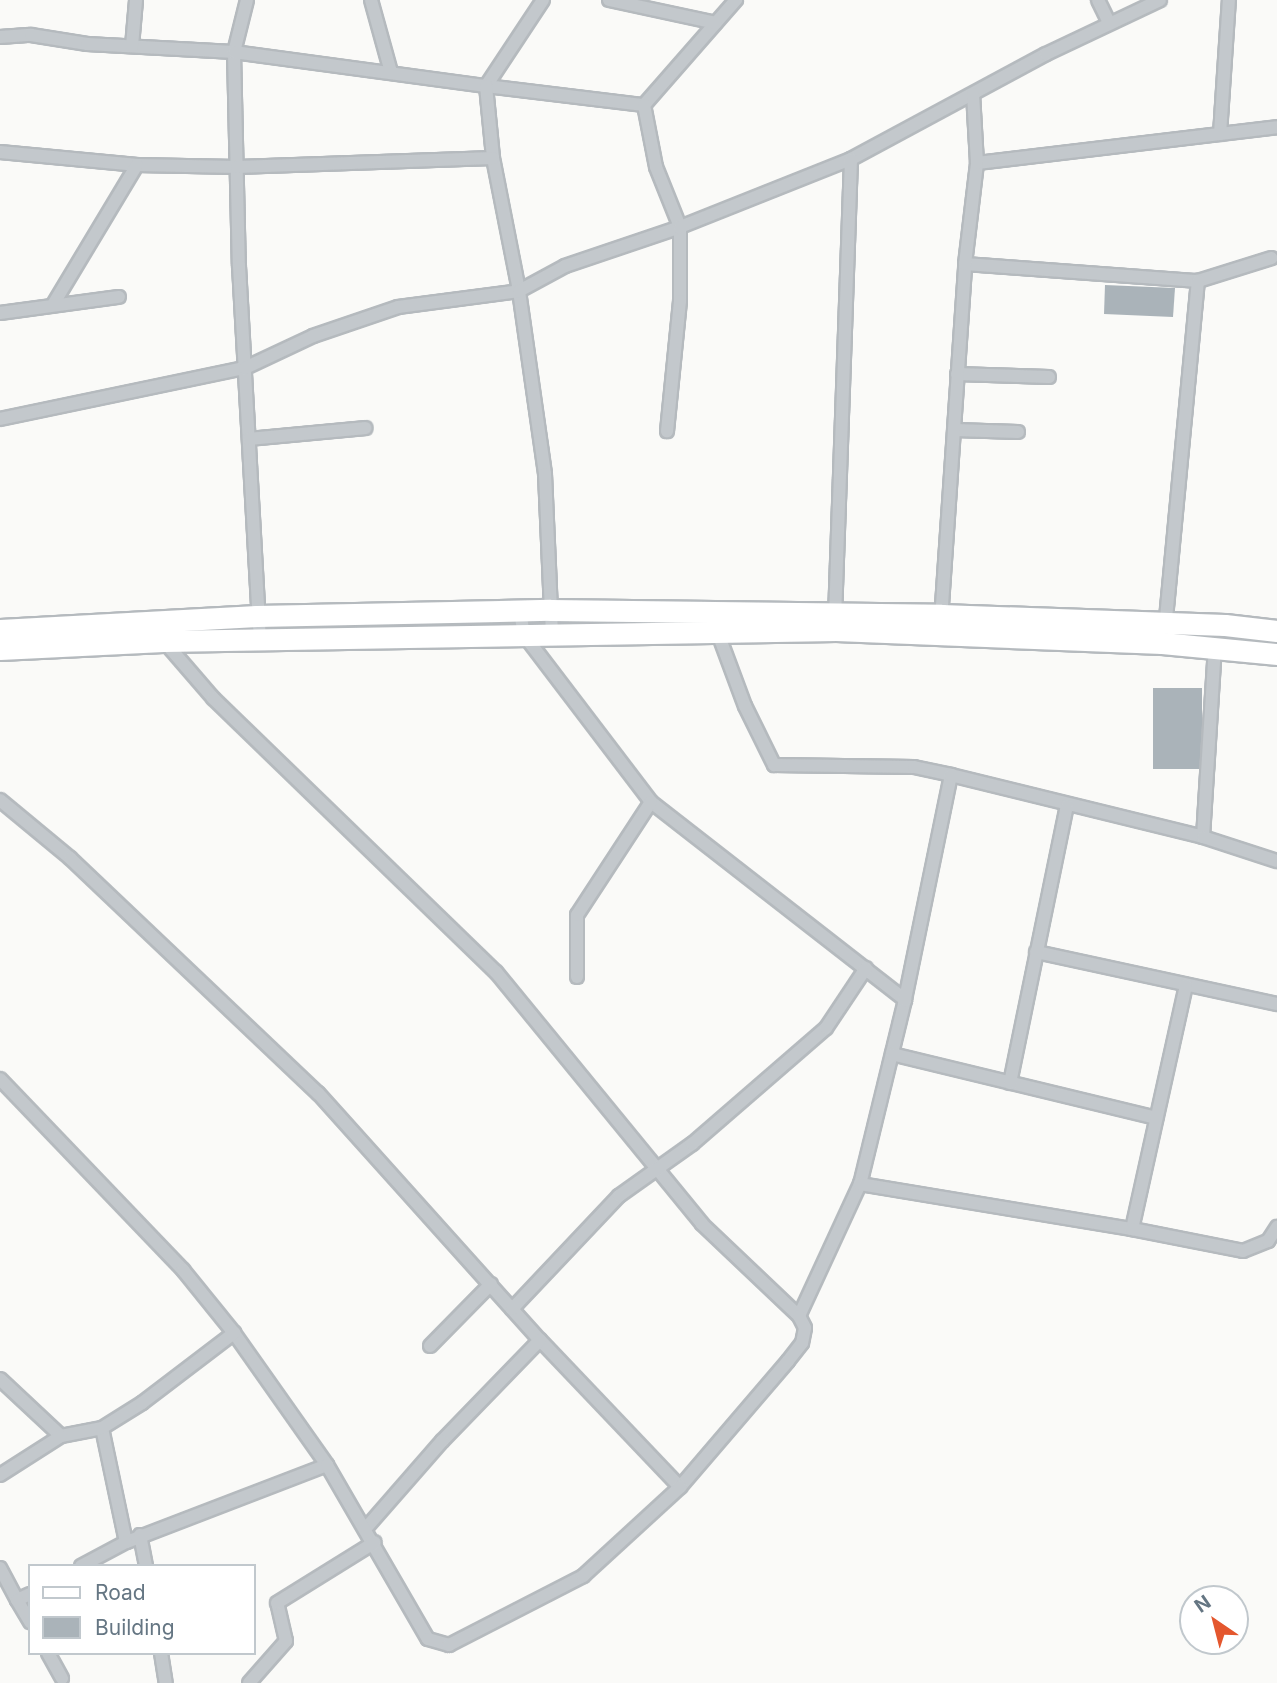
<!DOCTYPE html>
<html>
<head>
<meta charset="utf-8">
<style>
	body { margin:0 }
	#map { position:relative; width:1277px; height:1683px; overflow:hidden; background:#fafaf8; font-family:Inter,sans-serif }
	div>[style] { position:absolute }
	.building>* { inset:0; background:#aab3b9 }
	.roads { filter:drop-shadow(2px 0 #b5babe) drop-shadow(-2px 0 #b5babe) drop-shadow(0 2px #b5babe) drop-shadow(0 -2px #b5babe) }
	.street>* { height:12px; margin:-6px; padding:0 6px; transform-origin:6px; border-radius:6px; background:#c3c8cc }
	.primary>* { height:21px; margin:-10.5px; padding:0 10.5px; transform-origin:10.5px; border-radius:10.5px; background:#fff }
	span { translate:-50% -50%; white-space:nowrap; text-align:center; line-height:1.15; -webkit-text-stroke:7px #fff; paint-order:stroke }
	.legend { position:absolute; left:28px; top:1564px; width:228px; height:91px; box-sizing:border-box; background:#fff; border:2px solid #c1c8cd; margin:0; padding:9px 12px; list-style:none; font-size:21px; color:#657683 }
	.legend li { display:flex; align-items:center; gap:14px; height:35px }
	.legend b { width:35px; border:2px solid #c1c8cd }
	.north { position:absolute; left:1179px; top:1585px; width:70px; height:70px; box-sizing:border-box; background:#fff; border:2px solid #c1c8cd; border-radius:50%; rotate:325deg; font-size:19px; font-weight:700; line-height:28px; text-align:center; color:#657683 }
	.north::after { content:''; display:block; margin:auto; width:24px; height:32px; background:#e4572e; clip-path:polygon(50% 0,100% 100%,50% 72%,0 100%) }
</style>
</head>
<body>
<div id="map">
	<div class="building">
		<div style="clip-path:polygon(1105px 285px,1175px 288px,1173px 317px,1104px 314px)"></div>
		<div style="clip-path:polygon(1153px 688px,1202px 688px,1202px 769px,1153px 769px)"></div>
	</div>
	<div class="roads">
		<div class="street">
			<div style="left:247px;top:0;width:54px;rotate:104deg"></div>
			<div style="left:234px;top:52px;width:214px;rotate:88.7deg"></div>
			<div style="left:239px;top:266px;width:374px;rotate:86.8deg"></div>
			<div style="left:371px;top:0;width:75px;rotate:74.5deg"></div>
			<div style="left:543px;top:0;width:103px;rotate:123.5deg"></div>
			<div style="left:486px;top:86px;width:159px;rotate:6.9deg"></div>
			<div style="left:644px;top:105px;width:140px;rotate:-48.8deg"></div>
			<div style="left:609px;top:0;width:109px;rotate:12.1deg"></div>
			<div style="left:1098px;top:0;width:25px;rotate:64deg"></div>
			<div style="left:0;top:37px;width:31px;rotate:-4deg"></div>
			<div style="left:31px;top:35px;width:57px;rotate:9.1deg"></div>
			<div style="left:87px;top:44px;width:147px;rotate:3.1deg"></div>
			<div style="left:234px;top:52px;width:254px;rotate:7.7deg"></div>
			<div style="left:486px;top:86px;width:72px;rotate:84.4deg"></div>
			<div style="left:493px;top:158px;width:136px;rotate:78.9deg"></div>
			<div style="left:519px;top:291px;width:185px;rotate:81.9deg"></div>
			<div style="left:545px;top:474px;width:161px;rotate:87.5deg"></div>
			<div style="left:132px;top:46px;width:46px;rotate:-85deg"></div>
			<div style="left:644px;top:105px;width:63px;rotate:79deg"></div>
			<div style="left:656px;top:167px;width:65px;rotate:68.2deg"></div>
			<div style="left:680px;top:227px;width:74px;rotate:90deg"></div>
			<div style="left:680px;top:301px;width:131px;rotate:95.7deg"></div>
			<div style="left:1220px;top:134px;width:134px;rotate:-86.2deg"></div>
			<div style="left:0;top:152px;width:138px;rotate:5.4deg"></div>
			<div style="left:137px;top:165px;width:100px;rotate:1.1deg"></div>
			<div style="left:237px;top:167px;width:256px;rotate:-2deg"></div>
			<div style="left:977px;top:163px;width:302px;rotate:-6.8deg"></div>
			<div style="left:965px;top:264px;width:234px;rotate:4.2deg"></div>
			<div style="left:1198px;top:281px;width:77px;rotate:-17.3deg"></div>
			<div style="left:54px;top:303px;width:161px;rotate:-59deg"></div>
			<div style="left:0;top:313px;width:120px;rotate:-7.7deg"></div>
			<div style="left:957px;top:374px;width:92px;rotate:1.9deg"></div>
			<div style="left:0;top:419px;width:250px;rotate:-11.8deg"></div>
			<div style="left:245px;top:368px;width:75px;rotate:-25.2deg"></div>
			<div style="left:313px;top:336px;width:90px;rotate:-18.8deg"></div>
			<div style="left:398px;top:307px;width:122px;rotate:-7.5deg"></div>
			<div style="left:519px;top:291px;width:52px;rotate:-28.5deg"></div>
			<div style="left:565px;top:266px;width:121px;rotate:-18.7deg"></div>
			<div style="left:680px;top:227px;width:184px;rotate:-21.7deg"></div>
			<div style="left:851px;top:159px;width:221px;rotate:-28.3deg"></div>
			<div style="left:1046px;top:54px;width:126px;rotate:-25.3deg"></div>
			<div style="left:955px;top:430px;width:63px;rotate:1.8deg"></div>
			<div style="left:249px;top:439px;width:117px;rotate:-5.4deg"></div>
			<div style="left:520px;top:612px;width:23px;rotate:80deg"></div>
			<div style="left:524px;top:635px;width:210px;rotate:52.7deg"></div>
			<div style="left:651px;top:802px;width:322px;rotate:37.9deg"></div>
			<div style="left:905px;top:1000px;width:189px;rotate:103.7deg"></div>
			<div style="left:860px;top:1184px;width:145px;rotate:114.8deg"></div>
			<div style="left:835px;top:617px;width:458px;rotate:-88deg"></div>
			<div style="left:941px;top:620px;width:357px;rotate:-86.1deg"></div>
			<div style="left:965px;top:264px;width:102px;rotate:-83.2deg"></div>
			<div style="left:977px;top:163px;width:69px;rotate:-93.3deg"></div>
			<div style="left:716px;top:628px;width:83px;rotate:69.6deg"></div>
			<div style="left:745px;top:706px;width:66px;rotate:63.8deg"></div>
			<div style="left:774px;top:765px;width:140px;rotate:0.8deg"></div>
			<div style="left:914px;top:767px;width:38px;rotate:12deg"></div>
			<div style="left:951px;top:775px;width:230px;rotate:101.6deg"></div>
			<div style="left:1165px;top:629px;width:350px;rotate:-84.6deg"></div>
			<div style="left:163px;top:640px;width:77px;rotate:49.2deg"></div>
			<div style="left:213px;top:698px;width:394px;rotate:44.1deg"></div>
			<div style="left:496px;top:972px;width:325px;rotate:50.7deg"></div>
			<div style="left:702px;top:1224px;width:134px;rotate:43.5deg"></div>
			<div style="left:799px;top:1316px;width:13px;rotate:63deg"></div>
			<div style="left:805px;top:1328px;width:15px;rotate:101deg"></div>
			<div style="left:802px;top:1343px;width:23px;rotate:128deg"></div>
			<div style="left:788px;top:1361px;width:166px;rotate:130.6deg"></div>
			<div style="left:680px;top:1487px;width:203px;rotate:-133.6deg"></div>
			<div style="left:951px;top:775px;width:260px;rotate:13.8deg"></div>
			<div style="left:1203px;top:837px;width:190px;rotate:-86.4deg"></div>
			<div style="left:0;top:800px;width:91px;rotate:39.6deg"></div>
			<div style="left:70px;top:858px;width:342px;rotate:43.5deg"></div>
			<div style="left:318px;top:1093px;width:332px;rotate:48.1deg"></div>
			<div style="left:540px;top:1340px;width:141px;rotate:134.1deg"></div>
			<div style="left:442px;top:1441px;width:114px;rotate:131.1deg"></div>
			<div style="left:1203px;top:837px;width:78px;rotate:18deg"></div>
			<div style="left:1036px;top:952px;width:247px;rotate:12.2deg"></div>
			<div style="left:577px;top:977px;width:62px;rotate:-90deg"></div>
			<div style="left:577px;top:915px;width:135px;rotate:-56.8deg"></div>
			<div style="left:892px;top:1054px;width:272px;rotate:13.6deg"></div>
			<div style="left:0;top:1079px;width:265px;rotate:46.2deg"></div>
			<div style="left:183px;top:1270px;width:81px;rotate:51deg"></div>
			<div style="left:234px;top:1333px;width:161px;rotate:54.8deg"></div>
			<div style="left:327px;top:1465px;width:215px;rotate:159deg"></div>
			<div style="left:126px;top:1542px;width:116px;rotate:-101.9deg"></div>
			<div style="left:1010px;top:1083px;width:283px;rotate:-78.4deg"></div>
			<div style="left:860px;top:1184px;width:276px;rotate:9.4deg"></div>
			<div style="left:1132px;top:1229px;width:250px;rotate:-77.5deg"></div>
			<div style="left:1132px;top:1229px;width:113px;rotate:11.2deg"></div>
			<div style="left:1243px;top:1251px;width:27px;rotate:-22deg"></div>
			<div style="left:1268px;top:1241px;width:17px;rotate:-57deg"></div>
			<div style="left:512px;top:1309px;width:156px;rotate:-46.6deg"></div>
			<div style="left:619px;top:1196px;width:90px;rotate:-35.5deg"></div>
			<div style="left:692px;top:1144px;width:177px;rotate:-40.9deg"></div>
			<div style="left:826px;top:1028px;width:72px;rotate:-56.3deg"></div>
			<div style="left:430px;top:1346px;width:87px;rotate:-45.5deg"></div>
			<div style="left:0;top:1379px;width:83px;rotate:43.1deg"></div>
			<div style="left:61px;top:1436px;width:42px;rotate:-11deg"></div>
			<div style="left:102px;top:1428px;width:47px;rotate:-32deg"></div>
			<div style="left:142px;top:1403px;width:116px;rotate:-37.3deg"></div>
			<div style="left:327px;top:1465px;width:201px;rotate:59.9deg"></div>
			<div style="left:428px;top:1639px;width:22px;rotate:16deg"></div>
			<div style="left:449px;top:1645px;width:151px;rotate:-27.2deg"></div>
			<div style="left:583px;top:1576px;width:132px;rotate:-42.5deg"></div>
			<div style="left:0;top:1475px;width:72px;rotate:-32.6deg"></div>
			<div style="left:140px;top:1535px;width:32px;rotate:79deg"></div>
			<div style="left:81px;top:1566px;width:51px;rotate:-28.1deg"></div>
			<div style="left:0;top:1568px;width:36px;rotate:62deg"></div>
			<div style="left:17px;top:1600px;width:14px;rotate:-25deg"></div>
			<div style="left:17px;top:1600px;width:26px;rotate:59deg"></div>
			<div style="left:48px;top:1653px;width:29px;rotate:61deg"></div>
			<div style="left:161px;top:1653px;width:30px;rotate:81deg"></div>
			<div style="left:249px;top:1683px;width:56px;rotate:-48.6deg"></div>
			<div style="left:286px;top:1641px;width:39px;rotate:-103deg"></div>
			<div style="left:277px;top:1603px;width:115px;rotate:-31.9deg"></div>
		</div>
		<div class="primary">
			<div style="left:0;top:630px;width:257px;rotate:-3.1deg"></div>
			<div style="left:257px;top:616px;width:293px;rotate:-1.2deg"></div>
			<div style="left:550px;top:610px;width:391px;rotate:0.7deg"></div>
			<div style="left:941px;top:615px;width:284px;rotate:2deg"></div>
			<div style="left:1225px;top:625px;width:52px;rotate:6.6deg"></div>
			<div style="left:0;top:649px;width:163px;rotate:-2.8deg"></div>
			<div style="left:163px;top:641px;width:673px;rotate:-0.94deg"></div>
			<div style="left:836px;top:630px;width:326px;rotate:2.3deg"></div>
			<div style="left:1162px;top:643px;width:116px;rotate:5.5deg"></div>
		</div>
	</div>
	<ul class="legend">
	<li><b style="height:9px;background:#fff"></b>Road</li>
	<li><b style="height:19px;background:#aab3b9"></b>Building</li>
	</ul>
	<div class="north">N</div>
</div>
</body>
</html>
